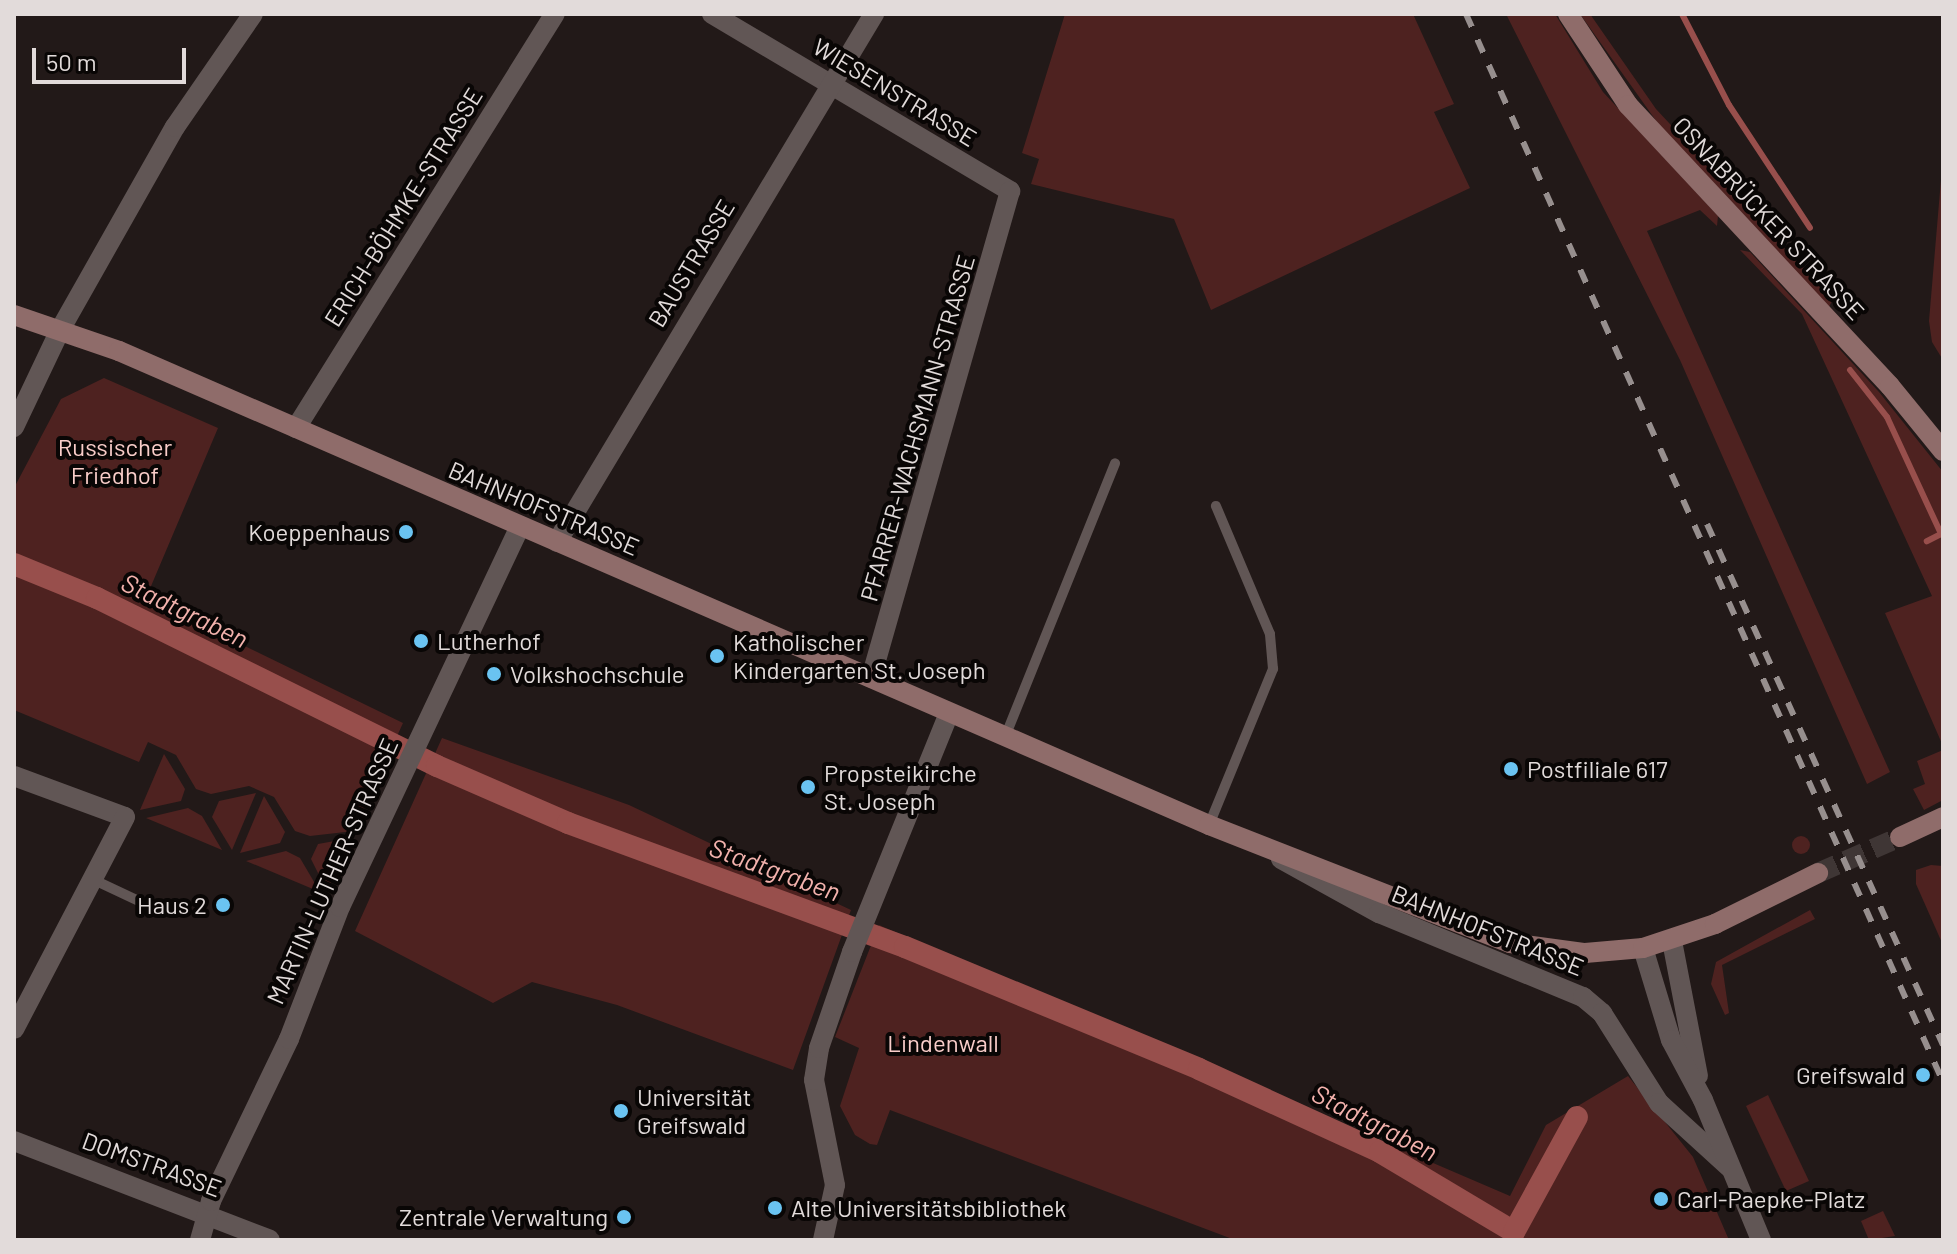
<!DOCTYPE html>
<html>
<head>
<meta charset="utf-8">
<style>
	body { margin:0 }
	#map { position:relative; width:1957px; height:1254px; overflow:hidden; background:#221918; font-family:Barlow,sans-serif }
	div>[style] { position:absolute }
	.green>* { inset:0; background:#4e2220 }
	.round { border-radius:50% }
	.stream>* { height:6px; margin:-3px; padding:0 3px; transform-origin:3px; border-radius:3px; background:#984f4c }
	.canal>* { height:22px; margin:-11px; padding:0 11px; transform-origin:11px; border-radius:11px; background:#984f4c }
	.secondary-tunnel>* { height:20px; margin-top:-10px; transform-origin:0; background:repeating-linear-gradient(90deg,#3f3635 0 20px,transparent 0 30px) }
	.service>* { height:10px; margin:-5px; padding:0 5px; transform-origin:5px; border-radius:5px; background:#615655 }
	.minor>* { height:20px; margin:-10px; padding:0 10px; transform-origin:10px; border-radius:10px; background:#615655 }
	.tertiary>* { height:20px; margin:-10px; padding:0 10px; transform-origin:10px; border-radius:10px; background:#615655 }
	.secondary>* { height:20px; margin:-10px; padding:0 10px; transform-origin:10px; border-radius:10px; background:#8f6c6a }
	.rail>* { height:6px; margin-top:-3px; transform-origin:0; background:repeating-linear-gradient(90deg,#978f8e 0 14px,transparent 0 28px) }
	.dots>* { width:22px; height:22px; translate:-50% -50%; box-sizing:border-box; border:4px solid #090605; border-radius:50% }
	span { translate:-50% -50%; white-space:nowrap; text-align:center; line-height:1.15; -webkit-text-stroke:8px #090605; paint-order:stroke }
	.street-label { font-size:24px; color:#e2dbda }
	.park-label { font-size:24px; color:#f9cdc9 }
	.poi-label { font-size:24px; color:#e2dbda }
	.right { translate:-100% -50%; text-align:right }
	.left { translate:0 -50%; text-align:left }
	.water-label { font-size:26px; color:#f3b2ad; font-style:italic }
	.frame { position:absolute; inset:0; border:16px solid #e2dbda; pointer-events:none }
	.scale { position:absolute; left:32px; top:48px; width:154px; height:36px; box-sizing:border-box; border:4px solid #e2dbda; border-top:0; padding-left:10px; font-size:24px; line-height:28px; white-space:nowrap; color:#e2dbda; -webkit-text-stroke:6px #090605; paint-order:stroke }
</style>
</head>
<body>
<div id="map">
	<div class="green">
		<div style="clip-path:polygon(1065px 14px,1413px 14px,1454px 104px,1434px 112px,1470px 188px,1211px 310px,1174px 219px,1031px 184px,1039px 159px,1022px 153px)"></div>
		<div style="clip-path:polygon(1506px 14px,1555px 14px,1603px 92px,1718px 216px,1717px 226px,1700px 210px,1647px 231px,1890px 772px,1867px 784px,1680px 360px)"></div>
		<div style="clip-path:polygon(1580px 14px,1590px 14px,1656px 109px,1833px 299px,1829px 307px,1662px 129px)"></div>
		<div style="clip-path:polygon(1943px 156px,1943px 360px,1932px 342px,1929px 321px)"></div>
		<div style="clip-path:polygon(1740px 250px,1750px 252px,1879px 392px,1943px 472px,1943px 746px,1885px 613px,1932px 596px,1802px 314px)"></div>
		<div style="clip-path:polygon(104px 378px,218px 428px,146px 598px,403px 723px,354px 831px,310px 836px,295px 831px,274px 797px,249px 786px,211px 794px,196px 789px,176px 755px,148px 742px,139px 762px,14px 710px,14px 488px,61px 399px)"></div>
		<div style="clip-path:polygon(442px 738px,629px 805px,851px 910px,793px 1070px,617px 1005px,532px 982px,493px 1003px,355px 931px)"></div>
		<div style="clip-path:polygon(1943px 750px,1943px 800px,1924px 810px,1913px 789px,1925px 784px,1917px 761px)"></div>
		<div style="clip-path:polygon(164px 754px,185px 789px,181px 801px,140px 810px)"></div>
		<div style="clip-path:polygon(256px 793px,232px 850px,212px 817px,219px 801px)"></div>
		<div style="clip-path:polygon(264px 796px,285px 832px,280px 843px,240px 853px)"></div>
		<div style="clip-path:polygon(188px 808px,202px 816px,222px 850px,146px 818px)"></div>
		<div class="round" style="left:1792px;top:836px;width:18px;height:18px"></div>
		<div style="clip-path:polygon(351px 838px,327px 891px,311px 859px,318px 844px)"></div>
		<div style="clip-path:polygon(286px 851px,300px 858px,320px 892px,246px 861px)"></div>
		<div style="clip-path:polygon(1931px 865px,1943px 866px,1943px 945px,1916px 884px,1916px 870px)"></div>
		<div style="clip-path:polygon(1810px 910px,1815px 919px,1722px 965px,1729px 1013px,1725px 1015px,1711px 984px,1716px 962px)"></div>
		<div style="clip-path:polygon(879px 925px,1510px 1196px,1546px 1125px,1628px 1076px,1693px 1157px,1729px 1240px,1235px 1240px,890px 1110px,877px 1145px,870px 1144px,855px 1135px,840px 1106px,859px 1048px,835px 1037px)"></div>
		<div style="clip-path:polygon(1768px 1095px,1809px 1181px,1786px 1191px,1746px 1106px)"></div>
		<div style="clip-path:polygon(1883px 1211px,1895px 1236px,1869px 1240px,1861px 1221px)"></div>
	</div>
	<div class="stream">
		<div style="left:1682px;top:14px;width:102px;rotate:62.7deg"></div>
		<div style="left:1729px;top:105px;width:147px;rotate:56.6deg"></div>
		<div style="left:1850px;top:370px;width:60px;rotate:51.8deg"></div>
		<div style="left:1887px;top:417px;width:129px;rotate:65.2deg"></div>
		<div style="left:1941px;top:534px;width:16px;rotate:153deg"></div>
	</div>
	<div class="canal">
		<div style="left:14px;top:564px;width:90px;rotate:22.3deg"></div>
		<div style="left:97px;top:598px;width:379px;rotate:26.3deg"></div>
		<div style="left:437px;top:766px;width:143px;rotate:23.5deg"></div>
		<div style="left:568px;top:823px;width:359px;rotate:20.2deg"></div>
		<div style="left:905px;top:947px;width:318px;rotate:22.5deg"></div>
		<div style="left:1199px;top:1069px;width:199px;rotate:24.6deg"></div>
		<div style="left:1380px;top:1152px;width:156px;rotate:30.8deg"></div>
		<div style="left:1514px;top:1232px;width:131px;rotate:-61.3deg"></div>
	</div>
	<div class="secondary-tunnel">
		<div style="left:1818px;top:873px;width:90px;rotate:-23.7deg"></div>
	</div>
	<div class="service">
		<div style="left:1005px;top:737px;width:295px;rotate:-68.1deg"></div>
		<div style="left:1209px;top:825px;width:169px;rotate:-67.7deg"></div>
		<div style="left:1273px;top:669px;width:35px;rotate:-95deg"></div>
		<div style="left:1270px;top:634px;width:139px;rotate:-112.9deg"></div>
		<div style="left:92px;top:879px;width:54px;rotate:25.1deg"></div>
	</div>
	<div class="minor">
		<div style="left:712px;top:14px;width:347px;rotate:30.7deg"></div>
		<div style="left:1010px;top:191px;width:506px;rotate:105.93deg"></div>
		<div style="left:14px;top:427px;width:107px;rotate:-64.6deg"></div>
		<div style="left:296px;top:428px;width:488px;rotate:-58deg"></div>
		<div style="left:557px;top:542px;width:616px;rotate:-59.02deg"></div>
		<div style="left:14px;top:776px;width:118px;rotate:20.3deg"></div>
		<div style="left:125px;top:817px;width:239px;rotate:117.6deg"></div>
		<div style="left:1281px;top:859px;width:112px;rotate:28.9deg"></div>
		<div style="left:1379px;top:913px;width:221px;rotate:22.4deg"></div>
		<div style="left:1583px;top:997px;width:25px;rotate:40deg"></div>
		<div style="left:1602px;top:1013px;width:107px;rotate:57.7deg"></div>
		<div style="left:1659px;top:1103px;width:95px;rotate:42.4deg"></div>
		<div style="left:1672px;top:941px;width:137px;rotate:79.1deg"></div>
		<div style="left:1643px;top:948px;width:96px;rotate:73.1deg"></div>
		<div style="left:1671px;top:1040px;width:68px;rotate:61.9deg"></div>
		<div style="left:1703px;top:1100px;width:152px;rotate:67.5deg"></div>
		<div style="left:14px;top:1141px;width:274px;rotate:21.1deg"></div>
		<div style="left:200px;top:1240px;width:41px;rotate:-74.2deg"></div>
		<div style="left:211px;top:1201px;width:180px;rotate:-64.3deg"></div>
		<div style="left:289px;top:1039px;width:142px;rotate:-68.9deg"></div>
		<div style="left:340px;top:907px;width:421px;rotate:-64.7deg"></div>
		<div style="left:823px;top:1240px;width:56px;rotate:-77.7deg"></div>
		<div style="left:835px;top:1185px;width:107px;rotate:-101.3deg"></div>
		<div style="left:814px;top:1080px;width:32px;rotate:-81deg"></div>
		<div style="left:819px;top:1048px;width:102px;rotate:-71deg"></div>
		<div style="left:852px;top:952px;width:258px;rotate:-67.9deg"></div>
	</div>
	<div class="tertiary">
		<div style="left:60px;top:330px;width:233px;rotate:-60.5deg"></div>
		<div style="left:175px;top:127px;width:137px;rotate:-55.4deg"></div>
	</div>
	<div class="secondary">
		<div style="left:1568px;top:14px;width:109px;rotate:56.6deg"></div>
		<div style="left:1628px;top:105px;width:384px;rotate:47deg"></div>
		<div style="left:1890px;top:386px;width:84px;rotate:50.8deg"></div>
		<div style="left:14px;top:315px;width:111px;rotate:18.9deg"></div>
		<div style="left:119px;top:351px;width:1189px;rotate:23.5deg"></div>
		<div style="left:1209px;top:825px;width:323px;rotate:21.4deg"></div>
		<div style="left:1510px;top:943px;width:76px;rotate:7.6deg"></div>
		<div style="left:1585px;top:953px;width:58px;rotate:-4.9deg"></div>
		<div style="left:1643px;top:948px;width:76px;rotate:-18.4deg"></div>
		<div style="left:1715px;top:924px;width:115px;rotate:-26.3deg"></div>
		<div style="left:1900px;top:837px;width:47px;rotate:-24.9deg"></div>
	</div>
	<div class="rail">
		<div style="left:1466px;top:14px;width:1170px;rotate:65.93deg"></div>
		<div style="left:1707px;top:524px;width:572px;rotate:65.63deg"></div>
	</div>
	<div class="dots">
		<div style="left:406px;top:532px;background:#6ac3f1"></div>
		<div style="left:421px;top:641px;background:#6ac3f1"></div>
		<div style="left:717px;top:656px;background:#6ac3f1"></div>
		<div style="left:494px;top:674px;background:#6ac3f1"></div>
		<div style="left:1511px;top:769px;background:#6ac3f1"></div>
		<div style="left:808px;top:787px;background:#6ac3f1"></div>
		<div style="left:223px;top:905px;background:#6ac3f1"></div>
		<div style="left:1923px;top:1075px;background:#6ac3f1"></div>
		<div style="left:621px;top:1111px;background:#6ac3f1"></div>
		<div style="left:1661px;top:1199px;background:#6ac3f1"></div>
		<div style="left:775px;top:1208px;background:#6ac3f1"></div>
		<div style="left:624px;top:1217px;background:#6ac3f1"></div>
	</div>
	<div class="street-label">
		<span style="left:895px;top:92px;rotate:31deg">WIESENSTRASSE</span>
		<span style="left:403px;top:207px;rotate:-58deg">ERICH-BÖHMKE-STRASSE</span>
		<span style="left:1769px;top:218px;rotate:47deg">OSNABRÜCKER STRASSE</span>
		<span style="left:691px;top:263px;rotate:-59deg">BAUSTRASSE</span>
		<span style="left:917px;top:428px;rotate:-74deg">PFARRER-WACHSMANN-STRASSE</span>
		<span style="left:544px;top:508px;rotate:23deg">BAHNHOFSTRASSE</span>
		<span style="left:332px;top:871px;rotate:-66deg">MARTIN-LUTHER-STRASSE</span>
		<span style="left:1488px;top:930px;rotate:22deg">BAHNHOFSTRASSE</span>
		<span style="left:152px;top:1164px;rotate:20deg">DOMSTRASSE</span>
	</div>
	<div class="park-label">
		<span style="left:115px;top:461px">Russischer<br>Friedhof</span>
		<span style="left:943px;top:1043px">Lindenwall</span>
	</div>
	<div class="poi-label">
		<span class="right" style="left:390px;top:532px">Koeppenhaus</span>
		<span class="left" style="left:437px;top:641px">Lutherhof</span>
		<span class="left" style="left:733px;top:656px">Katholischer<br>Kindergarten St. Joseph</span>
		<span class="left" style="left:510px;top:674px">Volkshochschule</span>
		<span class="left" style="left:1527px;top:769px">Postfiliale 617</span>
		<span class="left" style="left:824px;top:787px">Propsteikirche<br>St. Joseph</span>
		<span class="right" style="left:207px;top:905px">Haus 2</span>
		<span class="right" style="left:1905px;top:1075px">Greifswald</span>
		<span class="left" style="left:637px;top:1111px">Universität<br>Greifswald</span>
		<span class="left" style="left:1677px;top:1199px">Carl-Paepke-Platz</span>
		<span class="left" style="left:791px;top:1208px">Alte Universitätsbibliothek</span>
		<span class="right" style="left:608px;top:1217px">Zentrale Verwaltung</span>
	</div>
	<div class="water-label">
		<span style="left:185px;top:610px;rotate:26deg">Stadtgraben</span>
		<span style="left:775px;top:869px;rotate:20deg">Stadtgraben</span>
		<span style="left:1375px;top:1122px;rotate:27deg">Stadtgraben</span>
	</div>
	<div class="frame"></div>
	<div class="scale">50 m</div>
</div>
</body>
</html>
